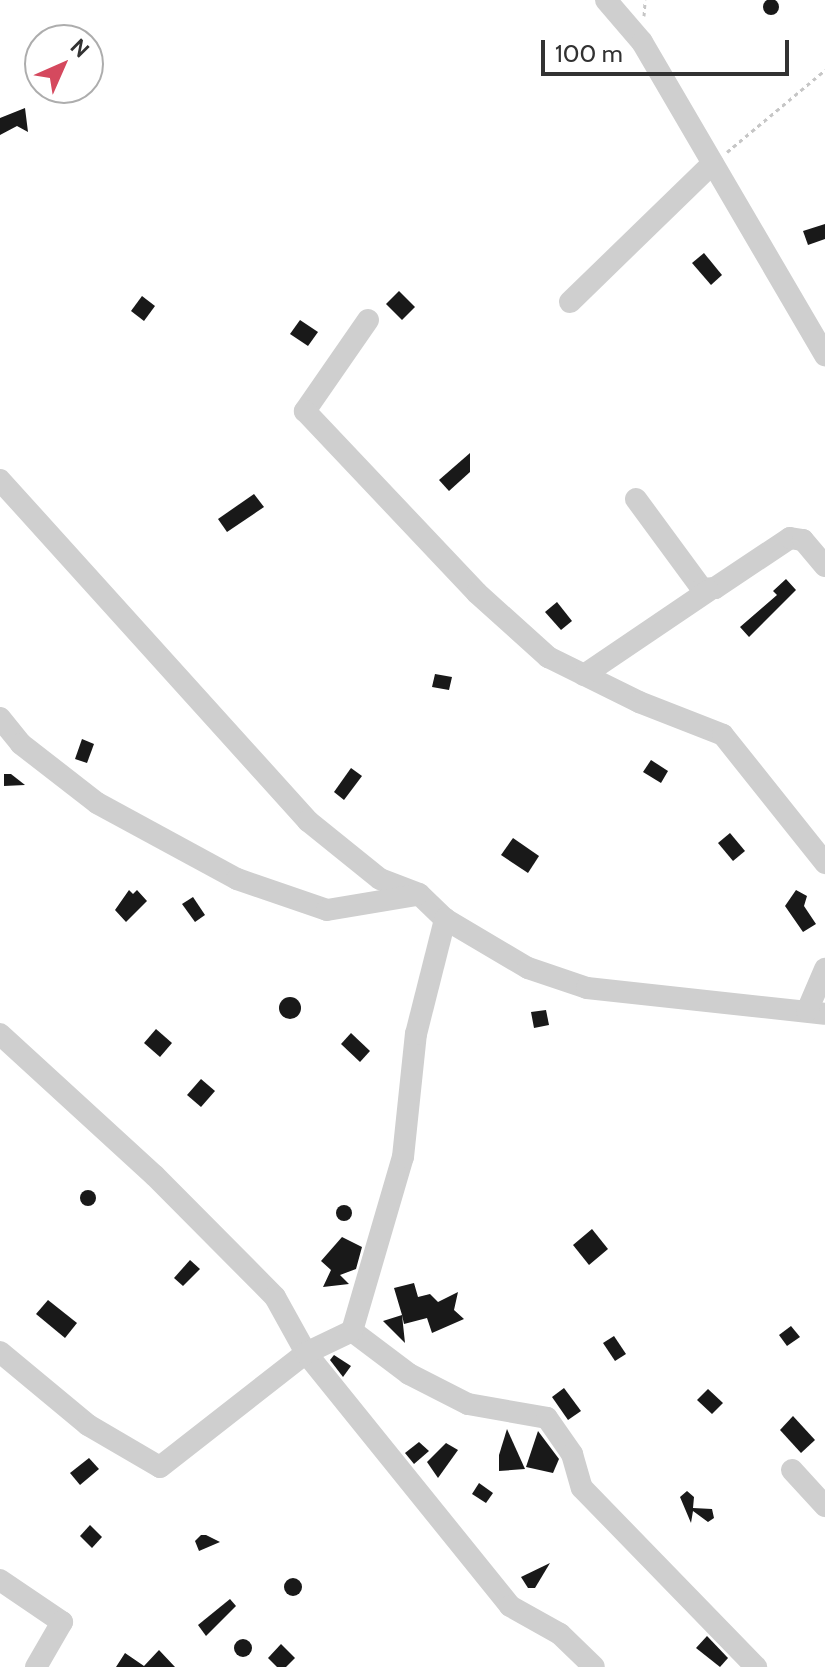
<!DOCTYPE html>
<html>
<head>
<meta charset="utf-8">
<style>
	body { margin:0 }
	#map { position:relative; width:825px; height:1667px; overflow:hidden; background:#fff; font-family:Cabin,sans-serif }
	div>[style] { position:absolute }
	.building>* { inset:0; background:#191919 }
	.round { border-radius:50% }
	.path>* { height:3px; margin-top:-1.5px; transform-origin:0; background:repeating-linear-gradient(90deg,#c6c6c6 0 4px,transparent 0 8px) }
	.minor>* { height:22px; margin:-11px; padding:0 11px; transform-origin:11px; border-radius:11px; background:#cfcfcf }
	span { translate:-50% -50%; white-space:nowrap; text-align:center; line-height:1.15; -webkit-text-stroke:8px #fff; paint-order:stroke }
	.north { position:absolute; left:24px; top:24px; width:80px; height:80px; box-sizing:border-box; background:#fff; border:2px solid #adadad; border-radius:50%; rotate:45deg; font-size:22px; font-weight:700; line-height:32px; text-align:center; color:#323232 }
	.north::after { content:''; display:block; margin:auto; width:28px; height:36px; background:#d5495e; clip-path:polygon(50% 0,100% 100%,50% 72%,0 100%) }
	.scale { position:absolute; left:541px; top:40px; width:248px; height:36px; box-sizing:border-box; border:4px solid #323232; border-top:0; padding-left:10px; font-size:24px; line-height:28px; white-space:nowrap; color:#323232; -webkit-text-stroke:6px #fff; paint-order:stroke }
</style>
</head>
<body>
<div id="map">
	<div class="building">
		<div class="round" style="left:763px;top:-1px;width:16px;height:16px"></div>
		<div style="clip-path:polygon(25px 108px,28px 132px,17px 126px,0 135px,0 118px)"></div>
		<div style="clip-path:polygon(825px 224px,825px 239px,808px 245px,803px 231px)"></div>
		<div style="clip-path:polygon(704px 253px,722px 275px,711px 285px,692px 263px)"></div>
		<div style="clip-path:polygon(399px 291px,415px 307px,402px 320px,386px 304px)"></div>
		<div style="clip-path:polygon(142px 296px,155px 306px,144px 321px,131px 311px)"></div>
		<div style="clip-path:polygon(300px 320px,318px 332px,308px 346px,290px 334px)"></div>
		<div style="clip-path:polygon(470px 453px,470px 472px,449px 491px,439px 480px)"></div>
		<div style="clip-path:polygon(254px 494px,264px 507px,227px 532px,218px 519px)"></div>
		<div style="clip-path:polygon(786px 579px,796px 590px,749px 637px,740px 627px,777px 595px,773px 591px)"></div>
		<div style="clip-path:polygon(557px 602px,572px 621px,561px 630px,545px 612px)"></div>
		<div style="clip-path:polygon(435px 674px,452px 677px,449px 690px,432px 687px)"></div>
		<div style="clip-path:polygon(82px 739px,94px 744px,87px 763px,75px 759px)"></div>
		<div style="clip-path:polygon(651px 760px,668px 771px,661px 783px,643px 772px)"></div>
		<div style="clip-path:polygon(351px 768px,362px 776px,344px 800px,334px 792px)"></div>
		<div style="clip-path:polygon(4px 774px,11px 774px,25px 785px,4px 786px)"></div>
		<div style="clip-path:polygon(730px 833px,745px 851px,733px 861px,718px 843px)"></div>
		<div style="clip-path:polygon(513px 838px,539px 856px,528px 873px,501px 855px)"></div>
		<div style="clip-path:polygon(129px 890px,133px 894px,137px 890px,147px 901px,126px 922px,115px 910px)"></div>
		<div style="clip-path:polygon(796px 890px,807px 896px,804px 906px,816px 924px,803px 932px,785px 906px)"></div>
		<div style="clip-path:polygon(193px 897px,205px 915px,195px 922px,182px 904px)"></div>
		<div class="round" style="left:279px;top:997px;width:22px;height:22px"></div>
		<div style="clip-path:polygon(546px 1010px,549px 1025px,534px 1028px,531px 1012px)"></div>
		<div style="clip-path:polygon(156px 1029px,172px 1043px,160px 1057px,144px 1043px)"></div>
		<div style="clip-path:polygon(351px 1033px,370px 1051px,360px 1062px,341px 1044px)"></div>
		<div style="clip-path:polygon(201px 1079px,215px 1091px,201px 1107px,187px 1095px)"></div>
		<div class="round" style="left:80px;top:1190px;width:16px;height:16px"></div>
		<div class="round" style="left:336px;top:1205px;width:16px;height:16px"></div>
		<div style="clip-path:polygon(592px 1229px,608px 1249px,589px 1265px,573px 1245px)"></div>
		<div style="clip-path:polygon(342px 1237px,362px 1247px,356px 1269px,340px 1275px,349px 1284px,323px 1287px,331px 1270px,321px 1261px)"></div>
		<div style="clip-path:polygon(190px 1260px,200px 1269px,183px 1286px,174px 1278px)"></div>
		<div style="clip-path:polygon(414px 1283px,418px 1297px,430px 1294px,438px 1302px,458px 1292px,454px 1310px,464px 1319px,432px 1333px,427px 1318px,404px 1324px,402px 1315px,405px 1343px,383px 1321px,402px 1315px,394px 1288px)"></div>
		<div style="clip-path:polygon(48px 1300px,77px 1323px,65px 1338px,36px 1314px)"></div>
		<div style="clip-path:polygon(791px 1326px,800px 1337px,787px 1346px,779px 1335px)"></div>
		<div style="clip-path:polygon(614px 1336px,626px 1354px,615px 1361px,603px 1343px)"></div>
		<div style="clip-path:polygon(334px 1355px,351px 1366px,343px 1377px,330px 1360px)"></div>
		<div style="clip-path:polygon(564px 1388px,581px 1411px,568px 1420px,552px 1397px)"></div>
		<div style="clip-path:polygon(708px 1389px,723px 1403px,712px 1414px,697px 1400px)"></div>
		<div style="clip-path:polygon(793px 1416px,815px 1440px,801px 1453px,780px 1430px)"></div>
		<div style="clip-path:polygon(507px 1429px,525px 1469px,499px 1471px,499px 1455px)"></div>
		<div style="clip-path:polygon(538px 1431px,559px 1459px,553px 1473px,526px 1467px)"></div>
		<div style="clip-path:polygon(419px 1442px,429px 1451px,414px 1464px,405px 1453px)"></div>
		<div style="clip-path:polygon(446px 1443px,458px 1450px,438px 1478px,427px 1462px)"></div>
		<div style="clip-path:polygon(89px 1458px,99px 1469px,80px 1485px,70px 1473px)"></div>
		<div style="clip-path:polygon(479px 1483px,493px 1493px,486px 1503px,472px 1494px)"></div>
		<div style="clip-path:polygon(687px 1491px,694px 1497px,693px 1508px,712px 1509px,714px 1518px,708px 1522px,693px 1511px,691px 1523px,680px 1497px)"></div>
		<div style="clip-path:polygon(90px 1525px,102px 1537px,92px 1548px,80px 1536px)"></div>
		<div style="clip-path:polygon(201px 1535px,206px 1535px,220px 1542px,199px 1551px,195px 1541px)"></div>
		<div style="clip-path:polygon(550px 1563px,535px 1588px,528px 1588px,521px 1577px)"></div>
		<div class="round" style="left:284px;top:1578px;width:18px;height:18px"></div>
		<div style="clip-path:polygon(230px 1599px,236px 1606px,206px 1636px,198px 1625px)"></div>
		<div style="clip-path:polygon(707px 1636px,728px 1658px,720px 1667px,696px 1648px)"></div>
		<div class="round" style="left:234px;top:1639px;width:18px;height:18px"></div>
		<div style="clip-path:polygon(281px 1644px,295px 1658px,286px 1667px,277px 1667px,268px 1658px)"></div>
		<div style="clip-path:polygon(159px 1650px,175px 1667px,116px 1667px,125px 1653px,144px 1666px)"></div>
	</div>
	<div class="path">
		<div style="left:644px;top:16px;width:16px;rotate:-86deg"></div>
		<div style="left:727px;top:152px;width:128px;rotate:-39.9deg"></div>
	</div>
	<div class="minor">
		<div style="left:606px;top:0;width:55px;rotate:49.4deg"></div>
		<div style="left:642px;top:42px;width:363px;rotate:59.7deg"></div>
		<div style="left:570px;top:302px;width:199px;rotate:-44.2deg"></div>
		<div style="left:368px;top:320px;width:111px;rotate:124.7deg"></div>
		<div style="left:305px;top:411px;width:250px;rotate:46.6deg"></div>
		<div style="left:477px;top:593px;width:96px;rotate:42deg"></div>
		<div style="left:548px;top:657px;width:102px;rotate:26.3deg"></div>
		<div style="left:639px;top:702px;width:90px;rotate:21.4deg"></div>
		<div style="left:723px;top:735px;width:164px;rotate:51.4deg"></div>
		<div style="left:0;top:480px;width:460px;rotate:47.9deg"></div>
		<div style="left:308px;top:821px;width:92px;rotate:38.9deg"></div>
		<div style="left:380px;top:879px;width:42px;rotate:21deg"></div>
		<div style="left:419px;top:894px;width:36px;rotate:44deg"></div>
		<div style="left:445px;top:919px;width:96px;rotate:30.6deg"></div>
		<div style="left:528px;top:968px;width:62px;rotate:18.7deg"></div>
		<div style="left:587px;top:988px;width:239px;rotate:6.2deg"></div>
		<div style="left:636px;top:499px;width:112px;rotate:53.7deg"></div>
		<div style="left:702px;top:589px;width:13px;rotate:-4deg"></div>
		<div style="left:715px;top:588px;width:90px;rotate:-33.7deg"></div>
		<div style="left:790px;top:538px;width:13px;rotate:9deg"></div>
		<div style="left:803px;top:540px;width:34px;rotate:50deg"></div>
		<div style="left:584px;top:675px;width:150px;rotate:-34.1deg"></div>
		<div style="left:0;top:718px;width:33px;rotate:51deg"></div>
		<div style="left:21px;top:744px;width:96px;rotate:37.8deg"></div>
		<div style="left:97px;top:803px;width:159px;rotate:28.5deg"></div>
		<div style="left:237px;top:879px;width:95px;rotate:19deg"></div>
		<div style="left:327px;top:910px;width:91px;rotate:-9.5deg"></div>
		<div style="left:807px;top:1011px;width:46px;rotate:-66.8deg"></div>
		<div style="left:0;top:1034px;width:210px;rotate:42.5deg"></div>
		<div style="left:155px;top:1176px;width:170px;rotate:45.2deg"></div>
		<div style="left:275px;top:1297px;width:64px;rotate:61deg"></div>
		<div style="left:306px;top:1353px;width:325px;rotate:51.1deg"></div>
		<div style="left:510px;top:1606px;width:57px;rotate:29.2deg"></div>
		<div style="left:560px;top:1634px;width:47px;rotate:44.1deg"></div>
		<div style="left:352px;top:1331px;width:71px;rotate:37deg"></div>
		<div style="left:409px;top:1374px;width:66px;rotate:27deg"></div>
		<div style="left:468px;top:1404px;width:80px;rotate:10deg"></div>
		<div style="left:547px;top:1418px;width:44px;rotate:55.2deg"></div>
		<div style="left:572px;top:1454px;width:35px;rotate:74deg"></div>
		<div style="left:582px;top:1488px;width:250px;rotate:45.8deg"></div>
		<div style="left:0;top:1352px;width:114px;rotate:39.7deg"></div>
		<div style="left:88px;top:1425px;width:83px;rotate:30.3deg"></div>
		<div style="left:160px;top:1467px;width:185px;rotate:-38deg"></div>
		<div style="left:306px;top:1353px;width:51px;rotate:-25.6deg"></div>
		<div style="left:352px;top:1331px;width:181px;rotate:-73.7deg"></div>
		<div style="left:403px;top:1157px;width:124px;rotate:-84deg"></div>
		<div style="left:416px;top:1034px;width:119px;rotate:-75.8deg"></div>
		<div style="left:792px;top:1470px;width:49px;rotate:47.5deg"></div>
		<div style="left:0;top:1580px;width:75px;rotate:34.1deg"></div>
		<div style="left:62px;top:1622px;width:52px;rotate:120deg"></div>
	</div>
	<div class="north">N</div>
	<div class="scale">100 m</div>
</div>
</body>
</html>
